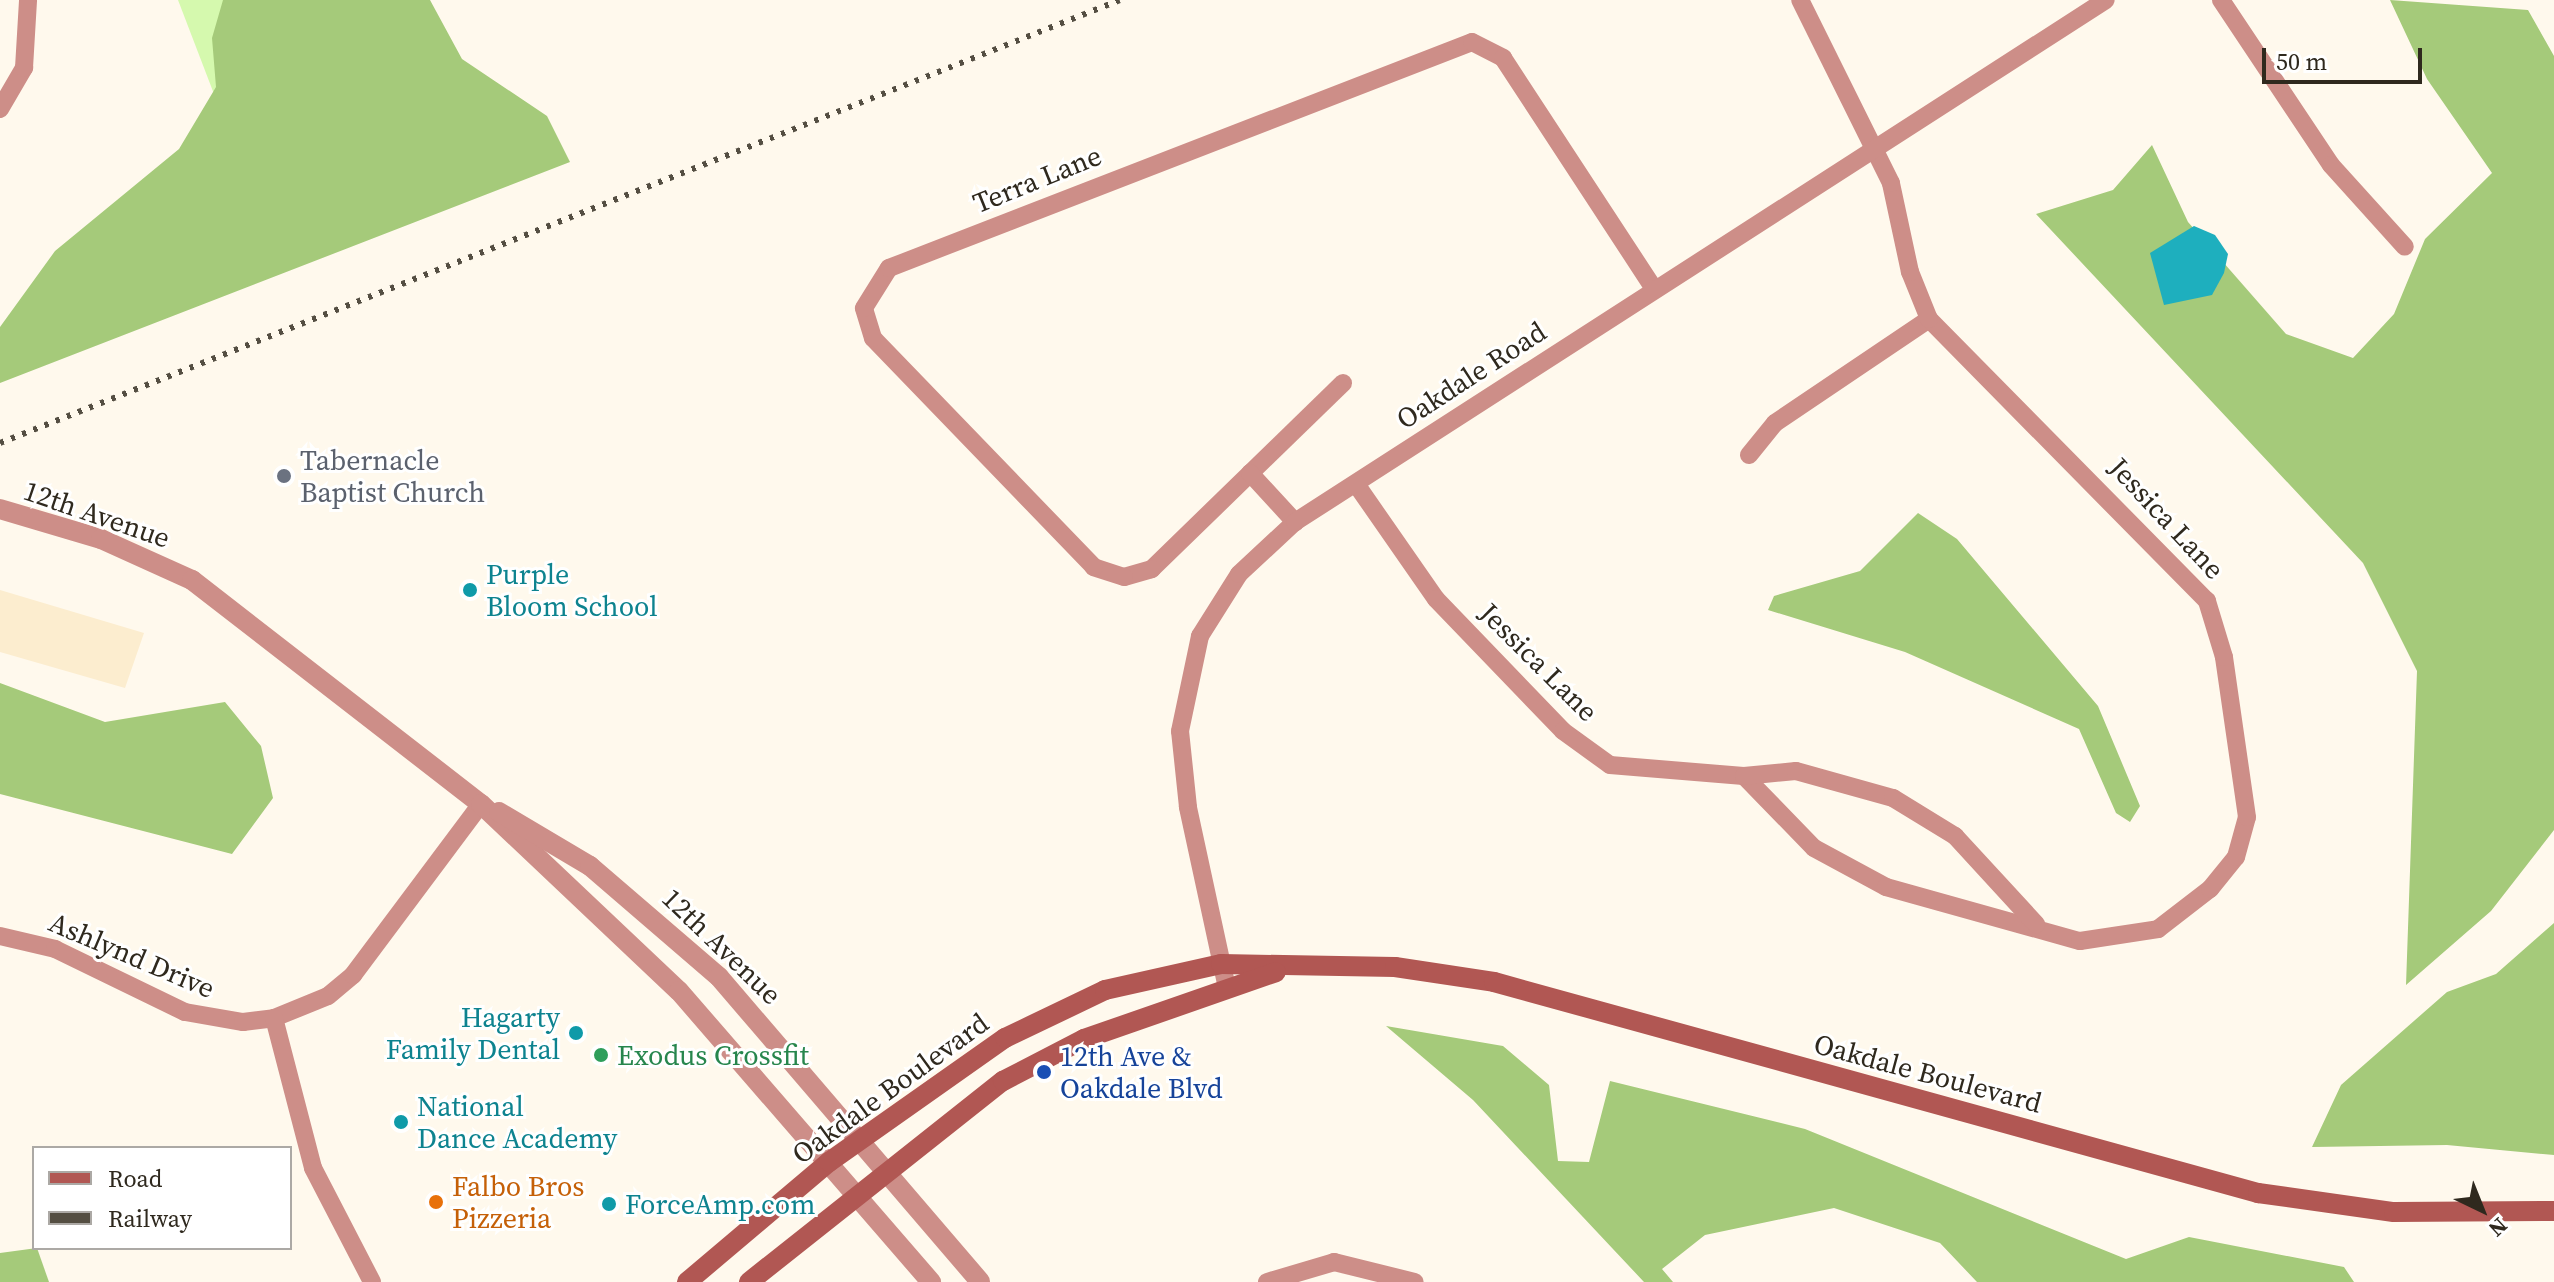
<!DOCTYPE html>
<html>
<head>
<meta charset="utf-8">
<style>
	body { margin:0 }
	#map { position:relative; width:2554px; height:1282px; overflow:hidden; background:#fff9ed; font-family:"Source Serif 4",serif }
	div>[style] { position:absolute }
	.built>* { inset:0; background:#fcedcf }
	.green>* { inset:0; background:#d5f9ae }
	.forest>* { inset:0; background:#a5ca7a }
	.water>* { inset:0; background:#1eafbe }
	.minor>* { height:18px; margin:-9px; padding:0 9px; transform-origin:9px; border-radius:9px; background:#cd8e88 }
	.tertiary>* { height:20px; margin:-10px; padding:0 10px; transform-origin:10px; border-radius:10px; background:#cd8e88 }
	.secondary>* { height:20px; margin:-10px; padding:0 10px; transform-origin:10px; border-radius:10px; background:#b15753 }
	.rail>* { height:6px; margin-top:-3px; transform-origin:0; background:repeating-linear-gradient(90deg,#544e42 0 4px,transparent 0 12px) }
	.dots>* { width:22px; height:22px; translate:-50% -50%; box-sizing:border-box; border:4px solid #fff; border-radius:50% }
	span { translate:-50% -50%; white-space:nowrap; text-align:center; line-height:1.15; -webkit-text-stroke:6px #fff; paint-order:stroke }
	.street-label { font-size:28px; color:#2f291e }
	.worship-label { font-size:28px; color:#5b616d }
	.left { translate:0 -50%; text-align:left }
	.culture-label { font-size:28px; color:#0d838f }
	.right { translate:-100% -50%; text-align:right }
	.leisure-label { font-size:28px; color:#27864d }
	.transit-label { font-size:28px; color:#164399 }
	.food-label { font-size:28px; color:#c56008 }
	.legend { position:absolute; left:32px; top:1146px; width:260px; height:104px; box-sizing:border-box; background:#fff; border:2px solid #aca9a5; margin:0; padding:10px 14px; list-style:none; font-size:24px; color:#2f291e }
	.legend li { display:flex; align-items:center; gap:16px; height:40px }
	.legend b { width:40px; border:2px solid #aca9a5 }
	.north { position:absolute; left:2442px; top:1170px; width:80px; height:80px; -webkit-text-stroke:6px #fff; paint-order:stroke; rotate:137deg; font-size:22px; font-weight:700; line-height:32px; text-align:center; color:#2f291e }
	.north::after { content:''; display:block; margin:auto; width:28px; height:36px; background:#2f291e; clip-path:polygon(50% 0,100% 100%,50% 72%,0 100%) }
	.scale { position:absolute; left:2262px; top:48px; width:160px; height:36px; box-sizing:border-box; border:4px solid #2f291e; border-top:0; padding-left:10px; font-size:24px; line-height:28px; white-space:nowrap; color:#2f291e; -webkit-text-stroke:6px #fff; paint-order:stroke }
</style>
</head>
<body>
<div id="map">
	<div class="built">
		<div style="clip-path:polygon(0 590px,144px 633px,125px 688px,0 652px)"></div>
	</div>
	<div class="green">
		<div style="clip-path:polygon(178px 0,319px 0,214px 94px)"></div>
	</div>
	<div class="forest">
		<div style="clip-path:polygon(223px 0,430px 0,462px 59px,547px 116px,570px 162px,0 383px,0 327px,55px 251px,179px 149px,216px 87px,212px 38px)"></div>
		<div style="clip-path:polygon(2390px 0,2528px 10px,2554px 56px,2554px 830px,2491px 911px,2406px 985px,2417px 671px,2363px 563px,2036px 214px,2113px 190px,2152px 145px,2188px 222px,2286px 334px,2353px 358px,2394px 314px,2425px 239px,2492px 173px,2427px 79px)"></div>
		<div style="clip-path:polygon(1918px 513px,1957px 539px,2098px 706px,2140px 806px,2130px 822px,2116px 813px,2079px 729px,1905px 652px,1768px 610px,1774px 596px,1860px 571px)"></div>
		<div style="clip-path:polygon(0 683px,105px 722px,225px 702px,261px 746px,273px 798px,232px 854px,0 794px)"></div>
		<div style="clip-path:polygon(2554px 923px,2554px 1155px,2447px 1145px,2312px 1147px,2341px 1085px,2447px 992px,2496px 974px)"></div>
		<div style="clip-path:polygon(1386px 1026px,1503px 1046px,1549px 1085px,1558px 1161px,1589px 1162px,1610px 1081px,1805px 1129px,2126px 1259px,2189px 1237px,2344px 1267px,2354px 1282px,1977px 1282px,1940px 1243px,1834px 1208px,1705px 1235px,1662px 1269px,1673px 1282px,1644px 1282px,1473px 1100px)"></div>
		<div style="clip-path:polygon(37px 1248px,49px 1282px,0 1282px,0 1253px)"></div>
	</div>
	<div class="water">
		<div style="clip-path:polygon(2194px 226px,2215px 235px,2228px 254px,2224px 273px,2212px 295px,2164px 305px,2150px 253px)"></div>
	</div>
	<div class="minor">
		<div style="left:2221px;top:0;width:198px;rotate:56.3deg"></div>
		<div style="left:2331px;top:165px;width:110px;rotate:47.9deg"></div>
		<div style="left:0;top:109px;width:48px;rotate:-59.7deg"></div>
		<div style="left:24px;top:68px;width:68px;rotate:-86.6deg"></div>
		<div style="left:1343px;top:383px;width:267px;rotate:135.8deg"></div>
		<div style="left:1152px;top:569px;width:29px;rotate:164deg"></div>
		<div style="left:1124px;top:577px;width:32px;rotate:-162deg"></div>
		<div style="left:1094px;top:567px;width:318px;rotate:-134deg"></div>
		<div style="left:873px;top:338px;width:31px;rotate:-107deg"></div>
		<div style="left:864px;top:308px;width:47px;rotate:-58deg"></div>
		<div style="left:889px;top:268px;width:625px;rotate:-21.19deg"></div>
		<div style="left:1472px;top:42px;width:35px;rotate:27deg"></div>
		<div style="left:1503px;top:58px;width:276px;rotate:56.8deg"></div>
		<div style="left:1749px;top:455px;width:41px;rotate:-50.9deg"></div>
		<div style="left:1775px;top:423px;width:186px;rotate:-34deg"></div>
		<div style="left:1250px;top:473px;width:67px;rotate:47.4deg"></div>
		<div style="left:1356px;top:484px;width:140px;rotate:55.2deg"></div>
		<div style="left:1436px;top:599px;width:183px;rotate:46.1deg"></div>
		<div style="left:1563px;top:731px;width:58px;rotate:35.9deg"></div>
		<div style="left:1610px;top:765px;width:134px;rotate:4.7deg"></div>
		<div style="left:1744px;top:776px;width:100px;rotate:45.8deg"></div>
		<div style="left:1814px;top:848px;width:82px;rotate:28.4deg"></div>
		<div style="left:1886px;top:887px;width:201px;rotate:15.6deg"></div>
		<div style="left:2080px;top:941px;width:79px;rotate:-8.7deg"></div>
		<div style="left:2158px;top:929px;width:66px;rotate:-37.6deg"></div>
		<div style="left:2210px;top:889px;width:41px;rotate:-50.9deg"></div>
		<div style="left:2236px;top:857px;width:41px;rotate:-74.6deg"></div>
		<div style="left:2247px;top:817px;width:162px;rotate:-98.2deg"></div>
		<div style="left:2224px;top:657px;width:59px;rotate:-106.9deg"></div>
		<div style="left:2207px;top:601px;width:396px;rotate:-134.6deg"></div>
		<div style="left:1929px;top:319px;width:51px;rotate:-112deg"></div>
		<div style="left:1910px;top:272px;width:91px;rotate:-102.1deg"></div>
		<div style="left:1891px;top:183px;width:204px;rotate:-116.4deg"></div>
		<div style="left:1744px;top:776px;width:52px;rotate:-5.5deg"></div>
		<div style="left:1796px;top:771px;width:101px;rotate:15.6deg"></div>
		<div style="left:1893px;top:798px;width:73px;rotate:31.5deg"></div>
		<div style="left:1955px;top:836px;width:120px;rotate:47.4deg"></div>
		<div style="left:0;top:936px;width:57px;rotate:13.3deg"></div>
		<div style="left:55px;top:949px;width:144px;rotate:25.9deg"></div>
		<div style="left:185px;top:1012px;width:59px;rotate:9.8deg"></div>
		<div style="left:243px;top:1022px;width:31px;rotate:-7deg"></div>
		<div style="left:274px;top:1018px;width:58px;rotate:-22.2deg"></div>
		<div style="left:328px;top:996px;width:33px;rotate:-40deg"></div>
		<div style="left:353px;top:975px;width:214px;rotate:-53.2deg"></div>
		<div style="left:1227px;top:988px;width:185px;rotate:-102.2deg"></div>
		<div style="left:1188px;top:807px;width:76px;rotate:-96deg"></div>
		<div style="left:1180px;top:731px;width:97px;rotate:-78.1deg"></div>
		<div style="left:1200px;top:636px;width:73px;rotate:-57.8deg"></div>
		<div style="left:1239px;top:574px;width:76px;rotate:-42.9deg"></div>
		<div style="left:1295px;top:522px;width:964px;rotate:-32.77deg"></div>
		<div style="left:274px;top:1018px;width:155px;rotate:75.4deg"></div>
		<div style="left:313px;top:1168px;width:128px;rotate:62.6deg"></div>
		<div style="left:1267px;top:1282px;width:70px;rotate:-16.6deg"></div>
		<div style="left:1334px;top:1262px;width:83px;rotate:13.9deg"></div>
	</div>
	<div class="tertiary">
		<div style="left:0;top:509px;width:105px;rotate:16.5deg"></div>
		<div style="left:101px;top:539px;width:100px;rotate:24.3deg"></div>
		<div style="left:192px;top:580px;width:366px;rotate:37.8deg"></div>
		<div style="left:481px;top:804px;width:272px;rotate:43.4deg"></div>
		<div style="left:679px;top:991px;width:385px;rotate:49.1deg"></div>
		<div style="left:499px;top:812px;width:106px;rotate:30.7deg"></div>
		<div style="left:590px;top:866px;width:170px;rotate:40.7deg"></div>
		<div style="left:719px;top:977px;width:401px;rotate:49.4deg"></div>
	</div>
	<div class="secondary">
		<div style="left:687px;top:1282px;width:186px;rotate:-40.2deg"></div>
		<div style="left:829px;top:1162px;width:215px;rotate:-35.2deg"></div>
		<div style="left:1005px;top:1038px;width:111px;rotate:-25.6deg"></div>
		<div style="left:1105px;top:990px;width:119px;rotate:-12.6deg"></div>
		<div style="left:1221px;top:964px;width:174px;rotate:1deg"></div>
		<div style="left:1395px;top:967px;width:100px;rotate:8.6deg"></div>
		<div style="left:1494px;top:982px;width:793px;rotate:15.44deg"></div>
		<div style="left:2258px;top:1193px;width:137px;rotate:8deg"></div>
		<div style="left:2394px;top:1212px;width:160px;rotate:-0.4deg"></div>
		<div style="left:749px;top:1282px;width:324px;rotate:-38.4deg"></div>
		<div style="left:1003px;top:1081px;width:91px;rotate:-27.4deg"></div>
		<div style="left:1084px;top:1039px;width:203px;rotate:-19.2deg"></div>
	</div>
	<div class="rail">
		<div style="left:0;top:443px;width:1204px;rotate:-21.58deg"></div>
	</div>
	<div class="dots">
		<div style="left:284px;top:476px;background:#6b7280"></div>
		<div style="left:470px;top:590px;background:#0f9aa8"></div>
		<div style="left:576px;top:1033px;background:#0f9aa8"></div>
		<div style="left:601px;top:1055px;background:#2e9e5b"></div>
		<div style="left:1044px;top:1072px;background:#1a4fb4"></div>
		<div style="left:401px;top:1122px;background:#0f9aa8"></div>
		<div style="left:436px;top:1202px;background:#e8710a"></div>
		<div style="left:609px;top:1204px;background:#0f9aa8"></div>
	</div>
	<div class="street-label">
		<span style="left:1037px;top:179px;rotate:-22deg">Terra Lane</span>
		<span style="left:1471px;top:375px;rotate:-33deg">Oakdale Road</span>
		<span style="left:97px;top:514px;rotate:19deg">12th Avenue</span>
		<span style="left:2167px;top:518px;rotate:47deg">Jessica Lane</span>
		<span style="left:1539px;top:662px;rotate:45deg">Jessica Lane</span>
		<span style="left:722px;top:946px;rotate:44deg">12th Avenue</span>
		<span style="left:132px;top:955px;rotate:23deg">Ashlynd Drive</span>
		<span style="left:1928px;top:1073px;rotate:15deg">Oakdale Boulevard</span>
		<span style="left:890px;top:1088px;rotate:-36deg">Oakdale Boulevard</span>
	</div>
	<div class="worship-label">
		<span class="left" style="left:300px;top:476px">Tabernacle<br>Baptist Church</span>
	</div>
	<div class="culture-label">
		<span class="left" style="left:486px;top:590px">Purple<br>Bloom School</span>
		<span class="right" style="left:560px;top:1033px">Hagarty<br>Family Dental</span>
		<span class="left" style="left:417px;top:1122px">National<br>Dance Academy</span>
		<span class="left" style="left:625px;top:1204px">ForceAmp.com</span>
	</div>
	<div class="leisure-label">
		<span class="left" style="left:617px;top:1055px">Exodus Crossfit</span>
	</div>
	<div class="transit-label">
		<span class="left" style="left:1060px;top:1072px">12th Ave &amp;<br>Oakdale Blvd</span>
	</div>
	<div class="food-label">
		<span class="left" style="left:452px;top:1202px">Falbo Bros<br>Pizzeria</span>
	</div>
	<ul class="legend">
	<li><b style="height:10px;background:#b15753"></b>Road</li>
	<li><b style="height:10px;background:#544e42"></b>Railway</li>
	</ul>
	<div class="north">N</div>
	<div class="scale">50 m</div>
</div>
</body>
</html>
